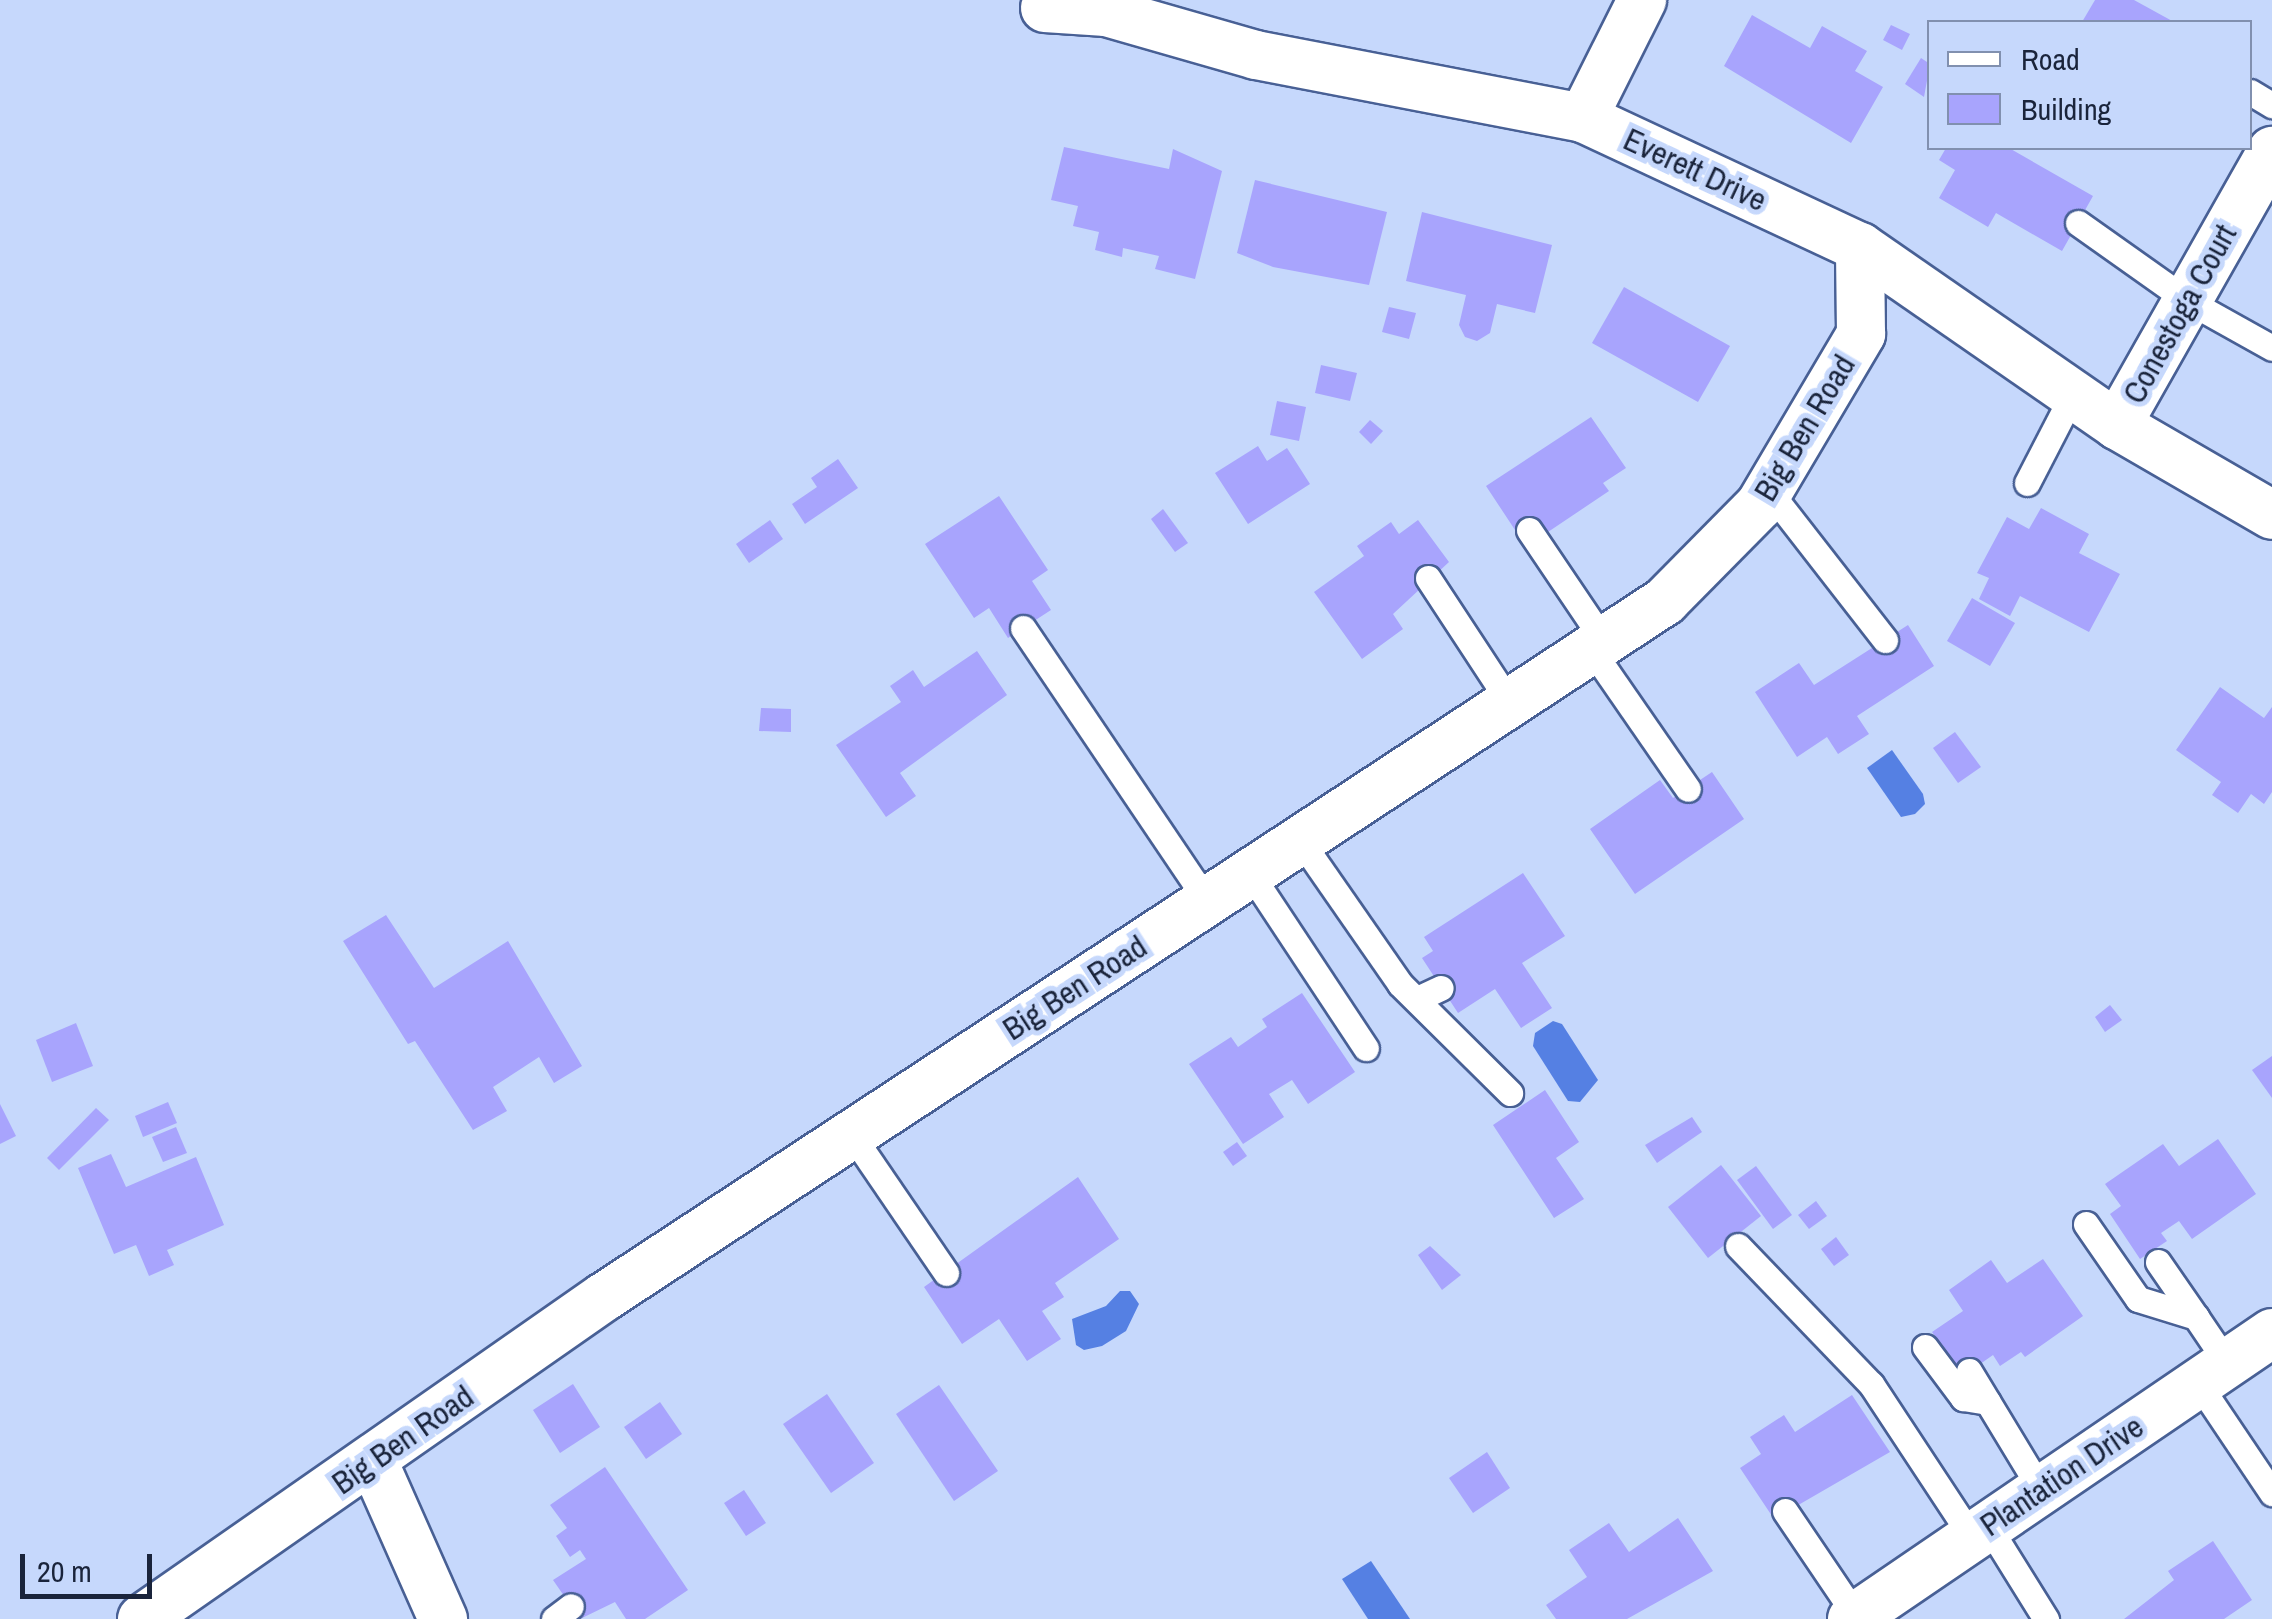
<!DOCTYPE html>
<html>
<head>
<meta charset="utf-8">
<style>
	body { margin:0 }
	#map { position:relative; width:2272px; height:1619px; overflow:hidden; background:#c6d8fc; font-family:"Archivo Narrow",sans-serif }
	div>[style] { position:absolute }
	.water>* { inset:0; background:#5580e3 }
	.building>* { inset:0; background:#a8a4fd }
	.roads { filter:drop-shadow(2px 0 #486095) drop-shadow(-2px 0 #486095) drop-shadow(0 2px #486095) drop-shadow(0 -2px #486095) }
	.service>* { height:25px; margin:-12.5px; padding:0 12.5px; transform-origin:12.5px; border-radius:12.5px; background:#fff }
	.minor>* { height:48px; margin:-24px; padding:0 24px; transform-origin:24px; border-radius:24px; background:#fff }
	span { translate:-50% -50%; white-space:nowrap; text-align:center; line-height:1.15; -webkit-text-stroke:10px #c6d8fc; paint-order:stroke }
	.street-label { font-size:32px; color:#1a243b }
	.legend { position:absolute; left:1927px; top:20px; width:325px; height:130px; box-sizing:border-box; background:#c6d8fc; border:2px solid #8190af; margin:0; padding:12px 18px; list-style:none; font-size:30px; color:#1a243b }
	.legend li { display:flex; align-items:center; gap:20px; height:50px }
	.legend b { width:50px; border:2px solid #8190af }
	.scale { position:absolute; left:20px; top:1554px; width:132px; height:45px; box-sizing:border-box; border:5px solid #1a243b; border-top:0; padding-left:12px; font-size:30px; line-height:35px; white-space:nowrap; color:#1a243b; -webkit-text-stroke:8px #c6d8fc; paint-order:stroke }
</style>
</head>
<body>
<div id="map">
	<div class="water">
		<div style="clip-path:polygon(1892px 750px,1923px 794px,1925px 804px,1915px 814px,1901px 817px,1867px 768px)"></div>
		<div style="clip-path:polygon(1553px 1021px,1562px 1024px,1598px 1080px,1580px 1102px,1568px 1101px,1533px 1046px,1535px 1033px)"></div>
		<div style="clip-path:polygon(1120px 1291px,1130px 1291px,1139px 1304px,1126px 1331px,1102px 1346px,1084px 1350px,1076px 1345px,1072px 1319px,1106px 1306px)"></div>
		<div style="clip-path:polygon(1371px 1561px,1410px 1619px,1368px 1619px,1342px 1579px)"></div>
	</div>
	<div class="building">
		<div style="clip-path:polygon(2095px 0,2134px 0,2174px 22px,2082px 22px)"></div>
		<div style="clip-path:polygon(1752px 15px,1810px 48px,1822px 26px,1867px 51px,1855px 71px,1883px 87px,1851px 143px,1724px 66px)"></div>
		<div style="clip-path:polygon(1891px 25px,1910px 34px,1902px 50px,1883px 40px)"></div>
		<div style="clip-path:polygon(1921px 58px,1930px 64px,1924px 97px,1905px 84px)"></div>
		<div style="clip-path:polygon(1064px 147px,1169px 169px,1173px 149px,1222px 171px,1195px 279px,1155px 269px,1159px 256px,1123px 248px,1122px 257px,1095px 250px,1099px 232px,1073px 226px,1078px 206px,1051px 200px)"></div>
		<div style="clip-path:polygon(1946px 148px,2009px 148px,2093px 196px,2062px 251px,1996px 213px,1988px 227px,1939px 198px,1955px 170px,1939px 160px)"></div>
		<div style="clip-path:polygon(1255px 180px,1387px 212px,1369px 285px,1273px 267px,1237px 253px)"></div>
		<div style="clip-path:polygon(1422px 212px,1552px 245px,1535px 313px,1497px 304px,1490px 333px,1477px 341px,1465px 337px,1459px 325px,1466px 295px,1406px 281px)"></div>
		<div style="clip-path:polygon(1624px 287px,1730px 346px,1698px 402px,1592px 343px)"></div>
		<div style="clip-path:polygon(1389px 307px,1416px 313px,1409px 339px,1382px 332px)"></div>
		<div style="clip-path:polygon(1321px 365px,1357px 373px,1350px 401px,1315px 393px)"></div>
		<div style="clip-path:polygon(1277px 401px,1306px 407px,1299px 441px,1270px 435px)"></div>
		<div style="clip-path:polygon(1591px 417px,1626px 468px,1603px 483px,1609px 491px,1548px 532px,1541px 522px,1519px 536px,1486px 486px)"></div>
		<div style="clip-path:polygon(1370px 420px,1383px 431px,1371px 444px,1359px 432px)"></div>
		<div style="clip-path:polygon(1258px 446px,1267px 461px,1287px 448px,1310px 484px,1248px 524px,1215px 473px)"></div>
		<div style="clip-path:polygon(838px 459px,858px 488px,805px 524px,792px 504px,817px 487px,811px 478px)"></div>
		<div style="clip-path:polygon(999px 496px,1048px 570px,1032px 581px,1051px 610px,1008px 638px,989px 608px,974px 618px,925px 544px)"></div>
		<div style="clip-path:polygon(2041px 508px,2089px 534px,2079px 553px,2120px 574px,2089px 632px,2020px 596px,2010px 616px,1979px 599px,1989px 578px,1977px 573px,2007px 517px,2029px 529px)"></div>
		<div style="clip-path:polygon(1163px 509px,1188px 543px,1175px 552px,1151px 519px)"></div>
		<div style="clip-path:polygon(770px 520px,783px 539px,749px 563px,736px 544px)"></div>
		<div style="clip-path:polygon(1418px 520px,1449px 562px,1393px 614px,1403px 629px,1362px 659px,1314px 592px,1364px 556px,1357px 546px,1391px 522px,1399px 534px)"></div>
		<div style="clip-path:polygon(1972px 598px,2015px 623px,1990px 666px,1947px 641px)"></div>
		<div style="clip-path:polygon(1908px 625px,1934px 666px,1857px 716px,1869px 734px,1838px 754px,1827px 737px,1797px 757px,1755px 692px,1799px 663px,1814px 685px)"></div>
		<div style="clip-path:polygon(977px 651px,1007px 695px,900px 773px,916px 796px,886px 817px,836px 745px,901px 702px,890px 686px,913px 670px,924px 687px)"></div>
		<div style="clip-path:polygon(2220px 687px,2264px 718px,2272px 707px,2272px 792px,2264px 804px,2251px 794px,2238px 813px,2212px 795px,2221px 782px,2176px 750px)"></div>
		<div style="clip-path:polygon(761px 708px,791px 709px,791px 732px,759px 731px)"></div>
		<div style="clip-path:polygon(1955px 732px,1981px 767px,1958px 783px,1933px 748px)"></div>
		<div style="clip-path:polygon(1712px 772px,1744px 819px,1635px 894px,1590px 829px,1660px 780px,1673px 798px)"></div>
		<div style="clip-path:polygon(1523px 873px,1565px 936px,1522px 963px,1552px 1008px,1521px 1028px,1495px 989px,1458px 1013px,1422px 958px,1433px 951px,1424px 937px)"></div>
		<div style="clip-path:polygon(386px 915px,434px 988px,508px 941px,582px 1066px,554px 1083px,539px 1057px,493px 1087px,507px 1111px,473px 1130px,415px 1041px,408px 1044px,343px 941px)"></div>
		<div style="clip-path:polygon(1302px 993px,1355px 1072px,1308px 1104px,1292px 1080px,1269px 1094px,1284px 1117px,1243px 1144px,1189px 1064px,1231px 1037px,1238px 1047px,1267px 1027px,1262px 1019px)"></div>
		<div style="clip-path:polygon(2110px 1005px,2122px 1020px,2105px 1032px,2095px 1017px)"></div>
		<div style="clip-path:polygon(76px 1023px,93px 1066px,52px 1082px,36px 1040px)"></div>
		<div style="clip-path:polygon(2272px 1056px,2272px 1098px,2252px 1070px)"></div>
		<div style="clip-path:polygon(1545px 1090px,1579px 1142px,1556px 1158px,1584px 1199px,1554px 1218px,1493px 1125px)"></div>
		<div style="clip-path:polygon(168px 1102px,177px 1123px,143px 1137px,135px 1116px)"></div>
		<div style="clip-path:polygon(0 1104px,16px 1136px,0 1144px)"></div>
		<div style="clip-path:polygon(96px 1108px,109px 1120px,59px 1170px,47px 1158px)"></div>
		<div style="clip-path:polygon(1692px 1117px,1702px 1132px,1657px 1163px,1645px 1145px)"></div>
		<div style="clip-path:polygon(176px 1127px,187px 1153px,163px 1162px,152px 1137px)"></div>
		<div style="clip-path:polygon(2218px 1139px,2256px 1194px,2192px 1239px,2179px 1221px,2161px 1233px,2167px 1241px,2140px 1259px,2110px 1214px,2121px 1206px,2105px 1184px,2163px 1144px,2179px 1166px)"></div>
		<div style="clip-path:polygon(1237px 1142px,1247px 1156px,1233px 1166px,1223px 1152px)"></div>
		<div style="clip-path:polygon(111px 1154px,126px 1187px,196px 1157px,224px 1225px,167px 1250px,174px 1265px,149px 1276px,136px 1245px,114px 1254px,78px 1168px)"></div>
		<div style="clip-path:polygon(1721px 1165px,1761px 1216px,1708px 1258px,1668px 1207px)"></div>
		<div style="clip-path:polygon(1756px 1166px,1792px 1215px,1773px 1229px,1737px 1180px)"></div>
		<div style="clip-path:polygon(1078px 1177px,1119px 1239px,1055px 1283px,1064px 1297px,1042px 1311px,1061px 1339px,1027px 1361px,999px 1319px,962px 1344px,924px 1287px)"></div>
		<div style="clip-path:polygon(1816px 1201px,1827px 1216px,1809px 1229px,1798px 1215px)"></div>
		<div style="clip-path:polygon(1836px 1237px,1849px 1255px,1834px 1266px,1821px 1249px)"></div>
		<div style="clip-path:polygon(1430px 1246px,1461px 1275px,1442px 1290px,1418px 1255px)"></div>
		<div style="clip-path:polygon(2043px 1259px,2083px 1316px,2025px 1357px,2021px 1352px,2000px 1366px,1993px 1355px,1963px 1376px,1932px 1332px,1963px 1311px,1949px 1290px,1991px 1260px,2007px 1283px)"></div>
		<div style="clip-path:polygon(573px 1384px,600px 1427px,560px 1453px,533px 1410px)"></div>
		<div style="clip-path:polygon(939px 1385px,998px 1471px,954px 1501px,896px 1414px)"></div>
		<div style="clip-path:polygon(827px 1394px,874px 1463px,831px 1493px,783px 1424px)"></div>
		<div style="clip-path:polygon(1852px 1395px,1890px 1452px,1774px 1519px,1740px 1468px,1761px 1454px,1750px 1437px,1784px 1415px,1795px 1432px)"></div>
		<div style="clip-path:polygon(660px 1402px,682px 1434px,646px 1459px,624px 1427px)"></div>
		<div style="clip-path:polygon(1487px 1452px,1510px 1488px,1473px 1513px,1449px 1478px)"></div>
		<div style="clip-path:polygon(605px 1467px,688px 1590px,645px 1619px,626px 1619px,615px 1602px,580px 1619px,553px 1580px,586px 1559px,580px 1550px,570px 1557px,556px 1536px,567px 1528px,550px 1505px)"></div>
		<div style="clip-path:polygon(744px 1490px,766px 1523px,746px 1536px,724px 1503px)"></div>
		<div style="clip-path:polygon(1678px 1518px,1713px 1571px,1627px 1619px,1556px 1619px,1546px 1605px,1587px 1577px,1569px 1550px,1609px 1523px,1629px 1552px)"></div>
		<div style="clip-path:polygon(2213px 1541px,2252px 1600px,2224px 1619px,2124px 1619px,2174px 1580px,2168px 1571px)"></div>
	</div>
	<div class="roads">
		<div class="service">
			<div style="left:2250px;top:92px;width:26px;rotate:31deg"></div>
			<div style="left:2078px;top:223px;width:135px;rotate:35.3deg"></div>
			<div style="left:2188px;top:301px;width:96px;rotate:29.2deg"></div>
			<div style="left:2027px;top:483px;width:100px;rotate:-62.7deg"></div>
			<div style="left:1769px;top:491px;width:189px;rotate:52.1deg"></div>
			<div style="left:1529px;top:530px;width:134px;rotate:56deg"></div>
			<div style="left:1428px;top:578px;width:149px;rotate:56.7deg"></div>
			<div style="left:1023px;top:628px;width:329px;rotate:56deg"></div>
			<div style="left:1591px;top:649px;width:170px;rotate:55.3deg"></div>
			<div style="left:1300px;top:840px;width:175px;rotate:55.2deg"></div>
			<div style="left:1400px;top:984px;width:155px;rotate:44.7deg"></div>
			<div style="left:1250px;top:873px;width:210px;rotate:56.5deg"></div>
			<div style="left:1417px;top:999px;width:26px;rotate:-25deg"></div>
			<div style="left:852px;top:1135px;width:167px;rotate:55.7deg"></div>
			<div style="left:2086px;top:1224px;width:91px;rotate:55.3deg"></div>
			<div style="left:2138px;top:1299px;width:61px;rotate:17.2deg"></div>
			<div style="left:2196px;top:1317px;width:55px;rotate:56deg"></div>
			<div style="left:1738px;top:1246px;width:192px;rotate:46.1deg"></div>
			<div style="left:1871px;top:1384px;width:183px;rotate:56.6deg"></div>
			<div style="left:2158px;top:1262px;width:67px;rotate:55.4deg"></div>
			<div style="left:1925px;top:1347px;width:64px;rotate:53.3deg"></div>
			<div style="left:1963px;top:1398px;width:25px;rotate:9deg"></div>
			<div style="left:1969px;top:1371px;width:139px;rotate:58.8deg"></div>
			<div style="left:2198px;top:1383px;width:133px;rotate:56.1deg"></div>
			<div style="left:1785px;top:1511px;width:127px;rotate:55.9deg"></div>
			<div style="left:1988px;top:1526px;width:110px;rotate:58.1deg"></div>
			<div style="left:554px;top:1619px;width:21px;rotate:-37deg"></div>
		</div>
		<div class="minor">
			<div style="left:1045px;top:8px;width:61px;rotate:3.8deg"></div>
			<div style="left:1106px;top:12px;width:156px;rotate:16deg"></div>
			<div style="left:1256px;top:55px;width:333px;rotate:10.9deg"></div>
			<div style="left:1583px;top:118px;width:306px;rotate:25deg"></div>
			<div style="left:1860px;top:247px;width:313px;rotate:34.7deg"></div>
			<div style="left:2117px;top:425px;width:179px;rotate:30.1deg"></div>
			<div style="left:1583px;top:118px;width:132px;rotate:-63.4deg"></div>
			<div style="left:2117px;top:425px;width:315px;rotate:-60.5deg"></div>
			<div style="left:373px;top:1461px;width:173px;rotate:66.1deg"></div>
			<div style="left:142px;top:1619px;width:563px;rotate:-34.88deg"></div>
			<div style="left:604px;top:1297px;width:1269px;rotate:-33.26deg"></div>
			<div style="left:1665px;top:601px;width:135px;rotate:-45.3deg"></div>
			<div style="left:1760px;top:505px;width:199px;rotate:-59.4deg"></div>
			<div style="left:1861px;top:334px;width:87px;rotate:-90.7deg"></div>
			<div style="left:1852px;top:1619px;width:508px;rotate:-34.25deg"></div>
		</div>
	</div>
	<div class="street-label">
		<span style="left:1695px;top:170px;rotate:25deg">Everett Drive</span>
		<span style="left:2180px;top:314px;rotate:-61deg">Conestoga Court</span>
		<span style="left:1805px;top:428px;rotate:-59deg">Big Ben Road</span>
		<span style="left:1075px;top:988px;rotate:-33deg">Big Ben Road</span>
		<span style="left:403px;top:1440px;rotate:-35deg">Big Ben Road</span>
		<span style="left:2062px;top:1476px;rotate:-34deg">Plantation Drive</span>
	</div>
	<ul class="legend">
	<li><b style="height:12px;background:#fff"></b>Road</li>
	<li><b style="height:28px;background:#a8a4fd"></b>Building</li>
	</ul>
	<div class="scale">20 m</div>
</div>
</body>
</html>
